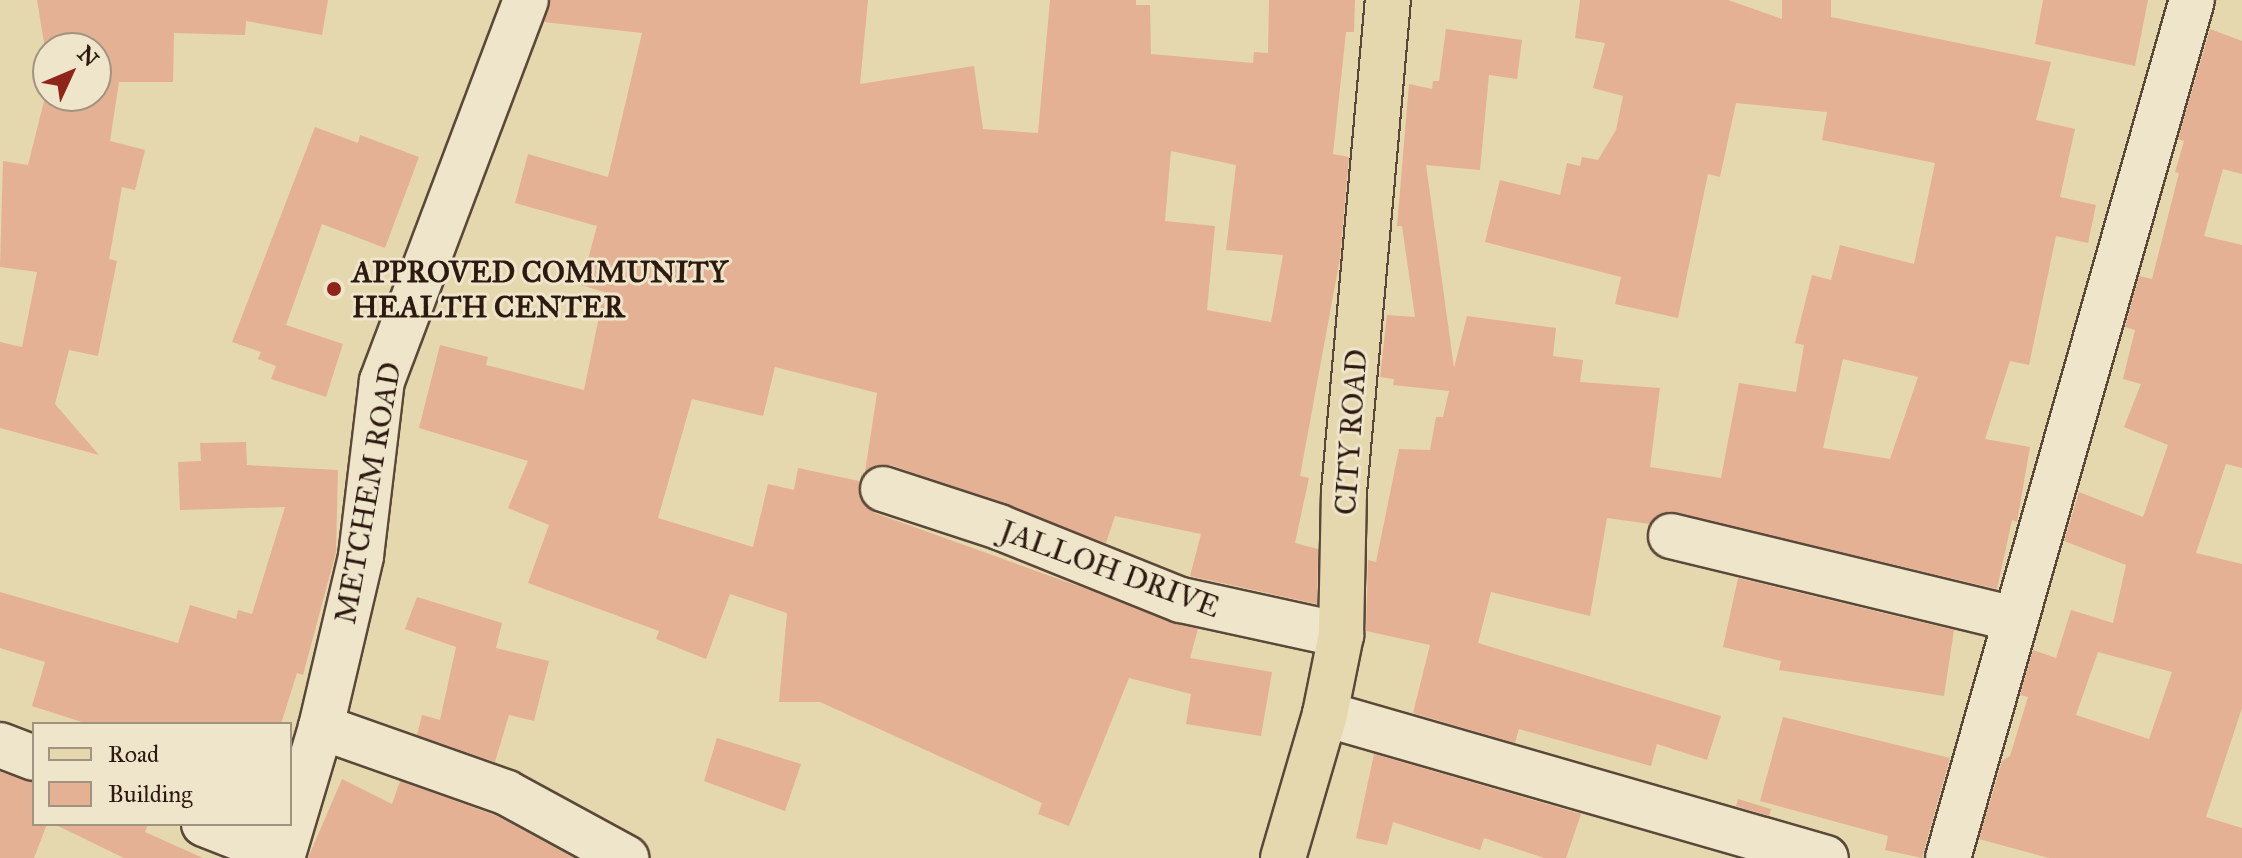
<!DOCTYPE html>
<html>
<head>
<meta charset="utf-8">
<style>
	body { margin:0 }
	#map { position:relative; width:2242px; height:858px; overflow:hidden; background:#e5d7ae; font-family:"IM FELL Great Primer",serif }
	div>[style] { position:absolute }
	.building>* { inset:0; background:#e5b195 }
	.roads { filter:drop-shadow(2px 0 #5a4838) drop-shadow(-2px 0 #5a4838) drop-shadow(0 2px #5a4838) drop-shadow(0 -2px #5a4838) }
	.minor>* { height:44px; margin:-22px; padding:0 22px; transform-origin:22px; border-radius:22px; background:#eee5ca }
	.major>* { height:44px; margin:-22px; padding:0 22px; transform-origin:22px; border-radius:22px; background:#e5d7ae }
	.dots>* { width:22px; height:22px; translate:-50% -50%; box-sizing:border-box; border:4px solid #eee5ca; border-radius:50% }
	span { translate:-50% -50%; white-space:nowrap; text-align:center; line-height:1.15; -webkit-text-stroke:6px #eee5ca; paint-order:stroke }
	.poi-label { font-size:30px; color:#2c1910; font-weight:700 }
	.left { translate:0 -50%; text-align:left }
	.street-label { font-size:30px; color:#2c1910 }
	.legend { position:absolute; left:32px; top:722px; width:260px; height:104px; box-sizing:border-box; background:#eee5ca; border:2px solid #a09380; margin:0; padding:10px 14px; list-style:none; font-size:24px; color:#2c1910 }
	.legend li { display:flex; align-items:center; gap:16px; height:40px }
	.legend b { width:40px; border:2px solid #a09380 }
	.north { position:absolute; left:32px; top:32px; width:80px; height:80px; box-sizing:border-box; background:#eee5ca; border:2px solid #a09380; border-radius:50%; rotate:46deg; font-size:22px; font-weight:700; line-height:32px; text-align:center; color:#2c1910 }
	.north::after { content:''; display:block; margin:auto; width:28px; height:36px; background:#8f2418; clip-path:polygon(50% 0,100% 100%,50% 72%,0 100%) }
</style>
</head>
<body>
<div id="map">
	<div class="building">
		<div style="clip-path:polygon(37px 0,328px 0,322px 35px,246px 21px,245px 35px,174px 33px,173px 82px,119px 82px,110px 141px,145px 150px,135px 190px,122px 187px,109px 259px,117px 261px,98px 356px,69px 350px,55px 404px,99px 455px,0 428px,0 342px,22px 347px,37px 272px,0 267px,3px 161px,28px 165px,48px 85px,48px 96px,96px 96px,96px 48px,48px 48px,48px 67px)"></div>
		<div style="clip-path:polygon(evenodd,550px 0,868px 0,860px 84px,974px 66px,983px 129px,1038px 133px,1050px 0,1136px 0,1136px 5px,1150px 5px,1151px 54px,1253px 63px,1254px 52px,1268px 53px,1269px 0,1355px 0,1354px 32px,1346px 32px,1333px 154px,1349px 157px,1340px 258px,1300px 476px,1309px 478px,1295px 543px,1318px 549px,1317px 604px,1190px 576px,1201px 534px,1115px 516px,1106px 543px,891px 465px,877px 465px,865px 472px,877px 393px,775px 367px,763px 416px,692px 399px,658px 518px,753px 547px,768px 484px,794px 490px,798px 468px,859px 481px,859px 495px,875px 513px,1198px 629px,1190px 658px,1272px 672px,1261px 736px,1186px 724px,1191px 694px,1129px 678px,1069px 826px,1038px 814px,1042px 803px,820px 702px,779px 702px,787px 613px,730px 594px,706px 659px,656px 639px,659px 631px,528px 583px,549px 525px,508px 508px,528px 461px,419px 428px,440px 345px,488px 357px,486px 365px,584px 390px,604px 292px,581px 285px,597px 226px,515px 203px,528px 154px,608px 177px,642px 33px,544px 22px,550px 0,1171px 151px,1236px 165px,1226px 250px,1283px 255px,1271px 322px,1207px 310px,1215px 226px,1165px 221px,1171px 151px)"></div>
		<div style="clip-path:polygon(evenodd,1580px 0,1728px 0,1782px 19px,1782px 0,1831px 0,1831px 17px,2051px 62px,2036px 120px,2075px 129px,2060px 197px,2096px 205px,2088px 243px,2056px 236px,2029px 365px,2010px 361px,1985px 439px,2030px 447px,2017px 522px,2012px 520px,1997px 589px,1669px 511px,1650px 524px,1607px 518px,1590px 616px,1491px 592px,1478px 643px,1721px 716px,1707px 760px,1657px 744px,1651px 766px,1519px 729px,1515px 743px,1413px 713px,1430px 645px,1366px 631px,1368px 560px,1376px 562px,1399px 449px,1430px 450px,1436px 417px,1443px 417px,1449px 391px,1393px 385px,1394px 379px,1380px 377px,1387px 315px,1415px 317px,1402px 226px,1397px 226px,1409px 84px,1432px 89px,1433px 81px,1439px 81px,1446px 29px,1522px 40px,1517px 79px,1489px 75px,1480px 170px,1426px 165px,1454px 368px,1467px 316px,1556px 328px,1553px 356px,1583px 360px,1580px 382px,1660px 388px,1650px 467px,1721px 478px,1739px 383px,1796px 392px,1804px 345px,1795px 343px,1812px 275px,1831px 280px,1840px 245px,1914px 264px,1935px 163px,1822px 140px,1827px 112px,1736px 103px,1720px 177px,1708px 174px,1678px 318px,1615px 304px,1621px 277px,1485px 242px,1500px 180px,1560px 195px,1567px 163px,1580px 166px,1582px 157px,1598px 160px,1616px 130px,1623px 96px,1593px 88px,1605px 43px,1575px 38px,1580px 0,1843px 359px,1918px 377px,1890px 459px,1823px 448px,1843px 359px)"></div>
		<div style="clip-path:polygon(2043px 0,2148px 0,2135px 66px,2035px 44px)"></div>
		<div style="clip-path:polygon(evenodd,2210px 29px,2242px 41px,2242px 174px,2223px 169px,2204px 236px,2242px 245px,2242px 468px,2226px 464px,2196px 553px,2242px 564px,2242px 708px,2206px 817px,2242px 828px,2242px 858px,2049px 858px,1979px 839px,2002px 761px,2010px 756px,2028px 697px,2020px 695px,2033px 650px,2056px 658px,2071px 610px,2113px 623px,2126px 565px,2064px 541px,2079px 492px,2143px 517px,2168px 445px,2124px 427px,2141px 384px,2123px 379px,2135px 330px,2125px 327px,2139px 276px,2152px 279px,2179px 173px,2175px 172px,2184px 141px,2178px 139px,2210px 29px,2098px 652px,2172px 672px,2149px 739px,2076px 715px,2098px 652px)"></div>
		<div style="clip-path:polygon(315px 127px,358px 143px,360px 135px,419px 157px,385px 248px,322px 224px,286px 325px,343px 344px,326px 397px,271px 379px,276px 366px,258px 359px,261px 352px,232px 342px)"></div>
		<div style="clip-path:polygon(246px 442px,247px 465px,338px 470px,336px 552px,303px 675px,297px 673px,281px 724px,88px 724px,32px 706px,45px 662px,0 648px,0 592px,178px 643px,190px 605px,236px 619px,238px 610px,252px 614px,285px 507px,180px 510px,178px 462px,201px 461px,200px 443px)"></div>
		<div style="clip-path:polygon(1738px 578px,1954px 630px,1944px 696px,1779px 670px,1781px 661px,1723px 647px)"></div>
		<div style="clip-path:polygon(417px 597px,502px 623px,496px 648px,549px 661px,534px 721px,509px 715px,495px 762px,417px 735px,422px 715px,440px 720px,456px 647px,405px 629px)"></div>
		<div style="clip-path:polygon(1783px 717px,1950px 758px,1922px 858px,1885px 850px,1888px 836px,1760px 801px)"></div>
		<div style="clip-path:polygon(717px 738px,801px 764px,785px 811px,704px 781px)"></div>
		<div style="clip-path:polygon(1374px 754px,1581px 814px,1566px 858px,1544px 858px,1484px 838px,1480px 850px,1393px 822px,1387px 845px,1356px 838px)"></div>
		<div style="clip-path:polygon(0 772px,34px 783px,34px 824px,47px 824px,34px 858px,0 858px)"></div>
		<div style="clip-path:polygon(342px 779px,392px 804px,400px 781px,497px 816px,574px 858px,308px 858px)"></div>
		<div style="clip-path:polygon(1738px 799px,1771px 809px,1769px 816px,1736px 806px)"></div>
		<div style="clip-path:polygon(54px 824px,148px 824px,145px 832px,203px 858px,124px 858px)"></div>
	</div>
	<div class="roads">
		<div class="minor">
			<div style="left:883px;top:489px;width:122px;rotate:18.1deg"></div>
			<div style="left:999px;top:527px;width:196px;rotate:21.9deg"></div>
			<div style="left:1181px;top:600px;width:164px;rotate:12.3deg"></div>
			<div style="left:1671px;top:536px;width:353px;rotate:13.6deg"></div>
			<div style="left:1325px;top:714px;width:521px;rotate:16.04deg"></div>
			<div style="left:321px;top:727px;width:197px;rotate:19.5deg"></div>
			<div style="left:507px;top:793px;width:136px;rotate:28.6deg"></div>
			<div style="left:0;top:745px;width:36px;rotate:21deg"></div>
			<div style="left:204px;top:824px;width:85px;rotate:21.4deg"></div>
			<div style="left:282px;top:858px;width:137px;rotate:-73.4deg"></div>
			<div style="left:321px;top:727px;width:176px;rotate:-76.8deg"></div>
			<div style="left:361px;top:556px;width:176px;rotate:-83.2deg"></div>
			<div style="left:382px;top:381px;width:407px;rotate:-69.3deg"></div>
			<div style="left:1948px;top:858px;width:892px;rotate:-74.13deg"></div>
		</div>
		<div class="major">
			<div style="left:1283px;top:858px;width:150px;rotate:-73.7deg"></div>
			<div style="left:1325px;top:714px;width:81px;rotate:-78.6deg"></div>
			<div style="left:1341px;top:635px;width:143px;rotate:-88.8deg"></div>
			<div style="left:1344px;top:492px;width:494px;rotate:-84.9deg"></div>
		</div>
	</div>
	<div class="dots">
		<div style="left:334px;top:289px;background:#8f2418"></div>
	</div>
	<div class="poi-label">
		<span class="left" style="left:352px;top:289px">APPROVED COMMUNITY<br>HEALTH CENTER</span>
	</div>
	<div class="street-label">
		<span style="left:1351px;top:432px;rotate:-86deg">CITY ROAD</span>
		<span style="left:368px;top:493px;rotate:-80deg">METCHEM ROAD</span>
		<span style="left:1110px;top:569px;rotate:20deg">JALLOH DRIVE</span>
	</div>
	<ul class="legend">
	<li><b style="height:10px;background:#e5d7ae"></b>Road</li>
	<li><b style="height:22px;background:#e5b195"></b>Building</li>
	</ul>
	<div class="north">N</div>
</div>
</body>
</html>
